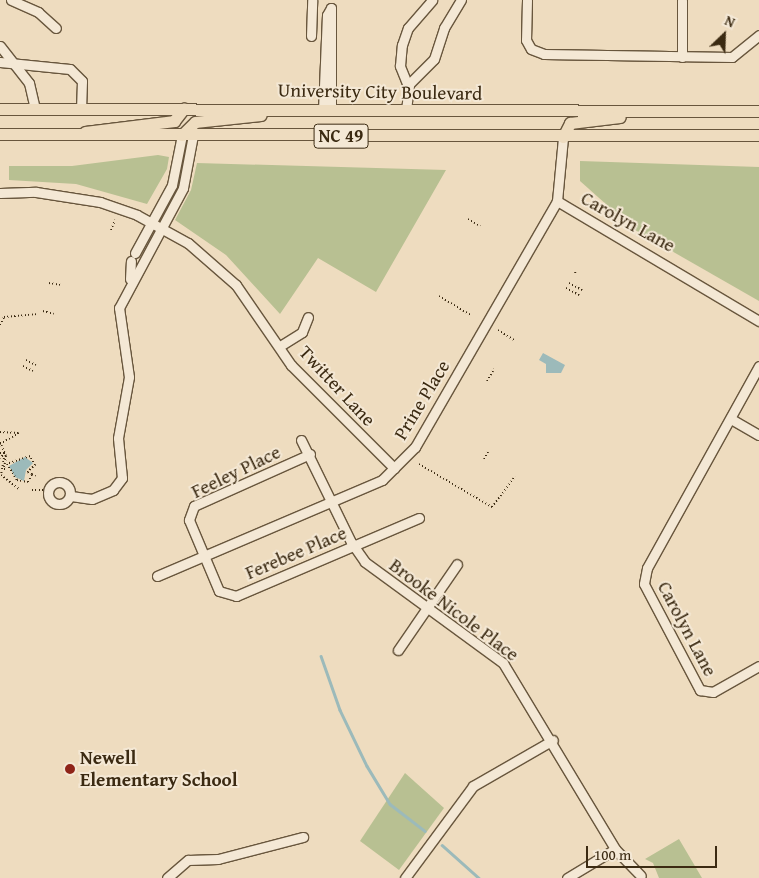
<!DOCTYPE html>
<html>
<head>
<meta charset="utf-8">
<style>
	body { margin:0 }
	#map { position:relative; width:759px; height:878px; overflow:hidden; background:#eedcbf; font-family:"Gentium Book Plus",serif }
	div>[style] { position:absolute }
	.green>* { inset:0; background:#b8c092 }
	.water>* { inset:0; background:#9cbaba }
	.stream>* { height:2.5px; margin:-1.25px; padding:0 1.25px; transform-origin:1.25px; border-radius:1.25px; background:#9cbaba }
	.path>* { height:2px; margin-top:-1px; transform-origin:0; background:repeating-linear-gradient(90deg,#3b2a12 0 1px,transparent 0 3.5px) }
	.roads { filter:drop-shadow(1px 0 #68563d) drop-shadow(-1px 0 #68563d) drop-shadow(0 1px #68563d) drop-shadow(0 -1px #68563d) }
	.minor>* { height:9px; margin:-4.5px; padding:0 4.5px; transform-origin:4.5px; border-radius:4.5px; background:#f4e8d5 }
	.minor>.ring { margin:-4.5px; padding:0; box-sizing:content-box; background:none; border:9px solid #f4e8d5; border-radius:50% }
	.major>* { height:11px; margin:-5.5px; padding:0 5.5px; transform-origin:5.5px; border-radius:5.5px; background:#eedcbf }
	.dots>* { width:14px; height:14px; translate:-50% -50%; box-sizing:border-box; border:2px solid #f4e8d5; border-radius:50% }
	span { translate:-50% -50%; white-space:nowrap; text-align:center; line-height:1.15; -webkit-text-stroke:4px #f4e8d5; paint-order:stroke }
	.shield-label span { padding:1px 4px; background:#f4e8d5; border:1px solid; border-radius:4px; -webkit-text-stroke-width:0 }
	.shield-label { font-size:18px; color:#3b2a12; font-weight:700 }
	.street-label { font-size:19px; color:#3b2a12 }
	.poi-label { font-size:19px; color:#3b2a12; font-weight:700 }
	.left { translate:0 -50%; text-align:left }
	.north { position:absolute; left:699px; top:10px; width:50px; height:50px; -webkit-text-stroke:4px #f4e8d5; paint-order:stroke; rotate:24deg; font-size:14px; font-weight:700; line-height:20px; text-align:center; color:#3b2a12 }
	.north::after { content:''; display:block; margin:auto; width:18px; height:22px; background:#3b2a12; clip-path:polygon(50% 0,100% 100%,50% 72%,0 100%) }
	.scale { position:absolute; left:586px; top:846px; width:131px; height:22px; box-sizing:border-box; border:2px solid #3b2a12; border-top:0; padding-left:6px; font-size:15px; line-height:18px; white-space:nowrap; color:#3b2a12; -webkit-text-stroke:4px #f4e8d5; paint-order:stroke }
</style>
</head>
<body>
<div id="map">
	<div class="green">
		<div style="clip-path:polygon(158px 155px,169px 157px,167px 169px,147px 204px,76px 184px,9px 180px,9px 166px,72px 166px)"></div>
		<div style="clip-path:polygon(580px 161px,759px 167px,759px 301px,635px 230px,580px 181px)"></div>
		<div style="clip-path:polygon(197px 163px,446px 170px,376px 292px,318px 258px,280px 314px,226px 255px,175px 220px,191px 190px)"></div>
		<div style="clip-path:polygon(405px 773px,444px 808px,399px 870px,360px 841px)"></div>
		<div style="clip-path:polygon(679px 839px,702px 878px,659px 878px,653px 863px,645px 859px)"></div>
	</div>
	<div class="water">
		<div style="clip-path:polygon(543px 353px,565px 365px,561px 373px,546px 373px,546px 364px,539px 360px)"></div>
		<div style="clip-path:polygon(25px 457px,33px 463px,26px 470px,24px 481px,15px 477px,9px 466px)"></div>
	</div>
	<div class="stream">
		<div style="left:321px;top:656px;width:57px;rotate:70.6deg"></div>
		<div style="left:340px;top:710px;width:62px;rotate:64.3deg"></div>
		<div style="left:367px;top:766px;width:44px;rotate:58.8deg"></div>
		<div style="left:390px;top:804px;width:44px;rotate:37.6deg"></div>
		<div style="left:442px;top:845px;width:50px;rotate:41.7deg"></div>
	</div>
	<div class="path">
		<div style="left:468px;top:219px;width:14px;rotate:30deg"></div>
		<div style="left:111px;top:230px;width:11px;rotate:-68deg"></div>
		<div style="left:575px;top:273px;width:3px;rotate:-72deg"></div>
		<div style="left:49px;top:283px;width:12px;rotate:9deg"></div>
		<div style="left:569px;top:283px;width:15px;rotate:28deg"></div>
		<div style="left:566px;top:288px;width:15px;rotate:28deg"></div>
		<div style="left:439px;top:296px;width:37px;rotate:31deg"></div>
		<div style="left:43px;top:311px;width:11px;rotate:15deg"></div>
		<div style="left:0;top:325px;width:9px;rotate:-63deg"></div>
		<div style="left:4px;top:317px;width:33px;rotate:-5deg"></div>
		<div style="left:498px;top:330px;width:19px;rotate:32deg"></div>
		<div style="left:26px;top:360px;width:11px;rotate:27deg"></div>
		<div style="left:23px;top:366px;width:11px;rotate:27deg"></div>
		<div style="left:487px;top:381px;width:14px;rotate:-60deg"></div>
		<div style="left:0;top:432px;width:19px;rotate:3deg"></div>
		<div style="left:19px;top:433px;width:22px;rotate:150deg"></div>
		<div style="left:0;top:442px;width:15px;rotate:67deg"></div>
		<div style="left:6px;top:456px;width:13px;rotate:99deg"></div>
		<div style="left:4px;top:469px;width:3px"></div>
		<div style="left:0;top:453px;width:5px"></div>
		<div style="left:5px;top:453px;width:7px;rotate:135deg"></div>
		<div style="left:4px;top:458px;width:17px;rotate:100deg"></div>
		<div style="left:1px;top:475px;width:23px;rotate:38deg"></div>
		<div style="left:484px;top:459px;width:10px;rotate:-61deg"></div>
		<div style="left:419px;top:464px;width:85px;rotate:30.5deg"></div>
		<div style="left:492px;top:507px;width:38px;rotate:-53deg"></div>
		<div style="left:32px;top:474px;width:5px;rotate:-158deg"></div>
		<div style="left:27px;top:472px;width:11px;rotate:-41deg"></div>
		<div style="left:35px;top:465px;width:10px;rotate:-119deg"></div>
		<div style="left:30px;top:456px;width:24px;rotate:161deg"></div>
		<div style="left:7px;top:464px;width:19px;rotate:58deg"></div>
		<div style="left:17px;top:480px;width:11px;rotate:10deg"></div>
		<div style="left:28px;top:482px;width:9px;rotate:-63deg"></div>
		<div style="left:32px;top:474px;width:4px;rotate:27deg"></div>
		<div style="left:32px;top:490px;width:16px"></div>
	</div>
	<div class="roads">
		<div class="minor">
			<div style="left:11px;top:0;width:30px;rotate:24deg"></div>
			<div style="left:38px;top:12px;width:24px;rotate:42deg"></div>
			<div style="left:527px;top:0;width:40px;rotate:91.4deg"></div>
			<div style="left:526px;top:40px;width:10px;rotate:61deg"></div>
			<div style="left:531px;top:49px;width:14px;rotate:21deg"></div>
			<div style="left:544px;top:54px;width:188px;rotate:0.9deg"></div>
			<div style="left:732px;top:57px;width:35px;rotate:-39deg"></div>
			<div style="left:311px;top:36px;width:36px;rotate:-88deg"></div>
			<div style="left:0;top:46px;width:47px;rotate:51.9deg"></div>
			<div style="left:29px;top:83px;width:26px;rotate:77deg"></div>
			<div style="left:682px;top:57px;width:57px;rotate:-90deg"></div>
			<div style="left:0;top:62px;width:70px;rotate:5.7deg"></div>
			<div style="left:70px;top:69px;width:17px;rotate:45deg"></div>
			<div style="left:82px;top:81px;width:26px;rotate:92deg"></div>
			<div style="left:408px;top:86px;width:22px;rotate:-112deg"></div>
			<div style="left:400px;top:66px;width:21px;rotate:-85deg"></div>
			<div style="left:402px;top:45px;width:18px;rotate:-71deg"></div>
			<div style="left:408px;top:28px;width:37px;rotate:-49deg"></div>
			<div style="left:323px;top:110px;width:95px;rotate:-87.6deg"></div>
			<div style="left:327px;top:15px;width:8px;rotate:-60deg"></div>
			<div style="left:331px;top:8px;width:102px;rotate:90deg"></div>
			<div style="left:406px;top:110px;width:26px;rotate:-83deg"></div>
			<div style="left:409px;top:84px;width:35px;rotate:-45deg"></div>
			<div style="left:434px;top:59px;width:33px;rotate:-72deg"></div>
			<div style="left:444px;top:28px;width:33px;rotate:-59deg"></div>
			<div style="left:0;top:193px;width:36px;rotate:-2deg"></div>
			<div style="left:36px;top:192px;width:65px;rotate:8.9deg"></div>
			<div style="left:100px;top:202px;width:39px;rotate:19deg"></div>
			<div style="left:137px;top:215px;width:58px;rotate:28.8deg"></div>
			<div style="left:188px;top:243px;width:64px;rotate:41.2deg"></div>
			<div style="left:236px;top:285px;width:97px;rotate:55.5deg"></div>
			<div style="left:291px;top:365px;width:146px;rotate:45deg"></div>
			<div style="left:557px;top:201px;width:235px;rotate:30.7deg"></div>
			<div style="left:135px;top:253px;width:77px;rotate:-61.4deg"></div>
			<div style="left:172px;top:185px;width:51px;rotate:-78.7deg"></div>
			<div style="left:130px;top:279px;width:18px;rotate:-87deg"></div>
			<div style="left:280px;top:346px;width:26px;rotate:-32deg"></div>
			<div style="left:302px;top:332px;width:16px;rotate:-68deg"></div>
			<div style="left:759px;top:366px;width:231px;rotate:119deg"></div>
			<div style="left:647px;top:568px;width:16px;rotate:101deg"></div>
			<div style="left:644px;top:584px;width:120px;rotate:62.2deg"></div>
			<div style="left:700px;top:690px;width:13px;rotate:9deg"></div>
			<div style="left:713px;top:692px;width:53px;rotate:-29.5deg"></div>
			<div style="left:731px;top:419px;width:32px;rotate:30deg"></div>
			<div style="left:301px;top:440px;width:114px;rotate:63.9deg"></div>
			<div style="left:351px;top:542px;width:24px;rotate:55deg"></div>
			<div style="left:365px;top:562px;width:171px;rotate:36.2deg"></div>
			<div style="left:503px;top:663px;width:217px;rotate:58.9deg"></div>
			<div style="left:615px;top:849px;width:37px;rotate:46deg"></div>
			<div style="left:310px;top:454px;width:127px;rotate:155.9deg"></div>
			<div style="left:194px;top:506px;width:15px;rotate:110deg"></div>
			<div style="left:189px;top:520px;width:77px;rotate:67.1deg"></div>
			<div style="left:219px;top:591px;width:18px;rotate:16deg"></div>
			<div style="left:236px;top:596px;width:199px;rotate:-23.1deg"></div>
			<div class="ring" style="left:48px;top:482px;width:13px;height:13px"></div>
			<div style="left:71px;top:496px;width:21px;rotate:8deg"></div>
			<div style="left:92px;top:499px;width:23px;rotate:-23deg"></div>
			<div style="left:113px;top:490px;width:15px;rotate:-53deg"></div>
			<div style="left:122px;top:478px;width:40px;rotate:-95.7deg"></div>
			<div style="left:118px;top:438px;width:62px;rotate:-79.8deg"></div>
			<div style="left:129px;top:377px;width:70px;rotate:-98.2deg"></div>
			<div style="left:119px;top:308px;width:136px;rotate:-61.9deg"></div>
			<div style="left:183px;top:188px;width:54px;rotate:-79.3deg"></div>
			<div style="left:157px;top:576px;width:245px;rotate:-23.1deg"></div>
			<div style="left:382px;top:480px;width:47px;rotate:-45deg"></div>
			<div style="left:415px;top:447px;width:284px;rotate:-60deg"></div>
			<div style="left:557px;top:201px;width:64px;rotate:-84.6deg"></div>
			<div style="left:398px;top:650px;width:104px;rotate:-55.5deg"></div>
			<div style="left:167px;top:878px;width:28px;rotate:-41deg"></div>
			<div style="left:188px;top:860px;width:30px;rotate:-2deg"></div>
			<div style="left:218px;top:859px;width:88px;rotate:-14.5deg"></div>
			<div style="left:405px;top:878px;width:114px;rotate:-53.5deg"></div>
			<div style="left:473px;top:786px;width:92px;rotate:-29.9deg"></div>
			<div style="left:567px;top:878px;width:56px;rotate:-31.1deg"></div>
		</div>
		<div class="major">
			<div style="left:0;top:109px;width:759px;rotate:0.15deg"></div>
			<div style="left:85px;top:132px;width:90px;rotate:-7deg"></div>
			<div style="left:174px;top:121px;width:16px;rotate:-52deg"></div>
			<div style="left:0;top:134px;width:759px;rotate:0.08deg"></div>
			<div style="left:182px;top:135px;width:18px;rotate:-45deg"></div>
			<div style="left:195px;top:122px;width:66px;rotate:-6.1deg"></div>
			<div style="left:563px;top:137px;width:16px;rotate:-63deg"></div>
			<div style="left:570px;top:123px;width:50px;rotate:-6.8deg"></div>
		</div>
	</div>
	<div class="dots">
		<div style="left:70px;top:769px;background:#8f2418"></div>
	</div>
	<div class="shield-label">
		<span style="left:341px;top:136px">NC 49</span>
	</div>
	<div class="street-label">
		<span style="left:380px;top:92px;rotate:1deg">University City Boulevard</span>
		<span style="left:628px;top:222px;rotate:29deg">Carolyn Lane</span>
		<span style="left:337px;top:386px;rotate:47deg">Twitter Lane</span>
		<span style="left:422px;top:400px;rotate:-59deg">Prine Place</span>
		<span style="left:236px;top:472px;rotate:-26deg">Feeley Place</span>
		<span style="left:296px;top:553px;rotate:-23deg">Ferebee Place</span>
		<span style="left:454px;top:610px;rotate:37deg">Brooke Nicole Place</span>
		<span style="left:687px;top:629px;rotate:62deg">Carolyn Lane</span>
	</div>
	<div class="poi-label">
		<span class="left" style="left:80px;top:769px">Newell<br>Elementary School</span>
	</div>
	<div class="north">N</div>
	<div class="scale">100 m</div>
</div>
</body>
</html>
